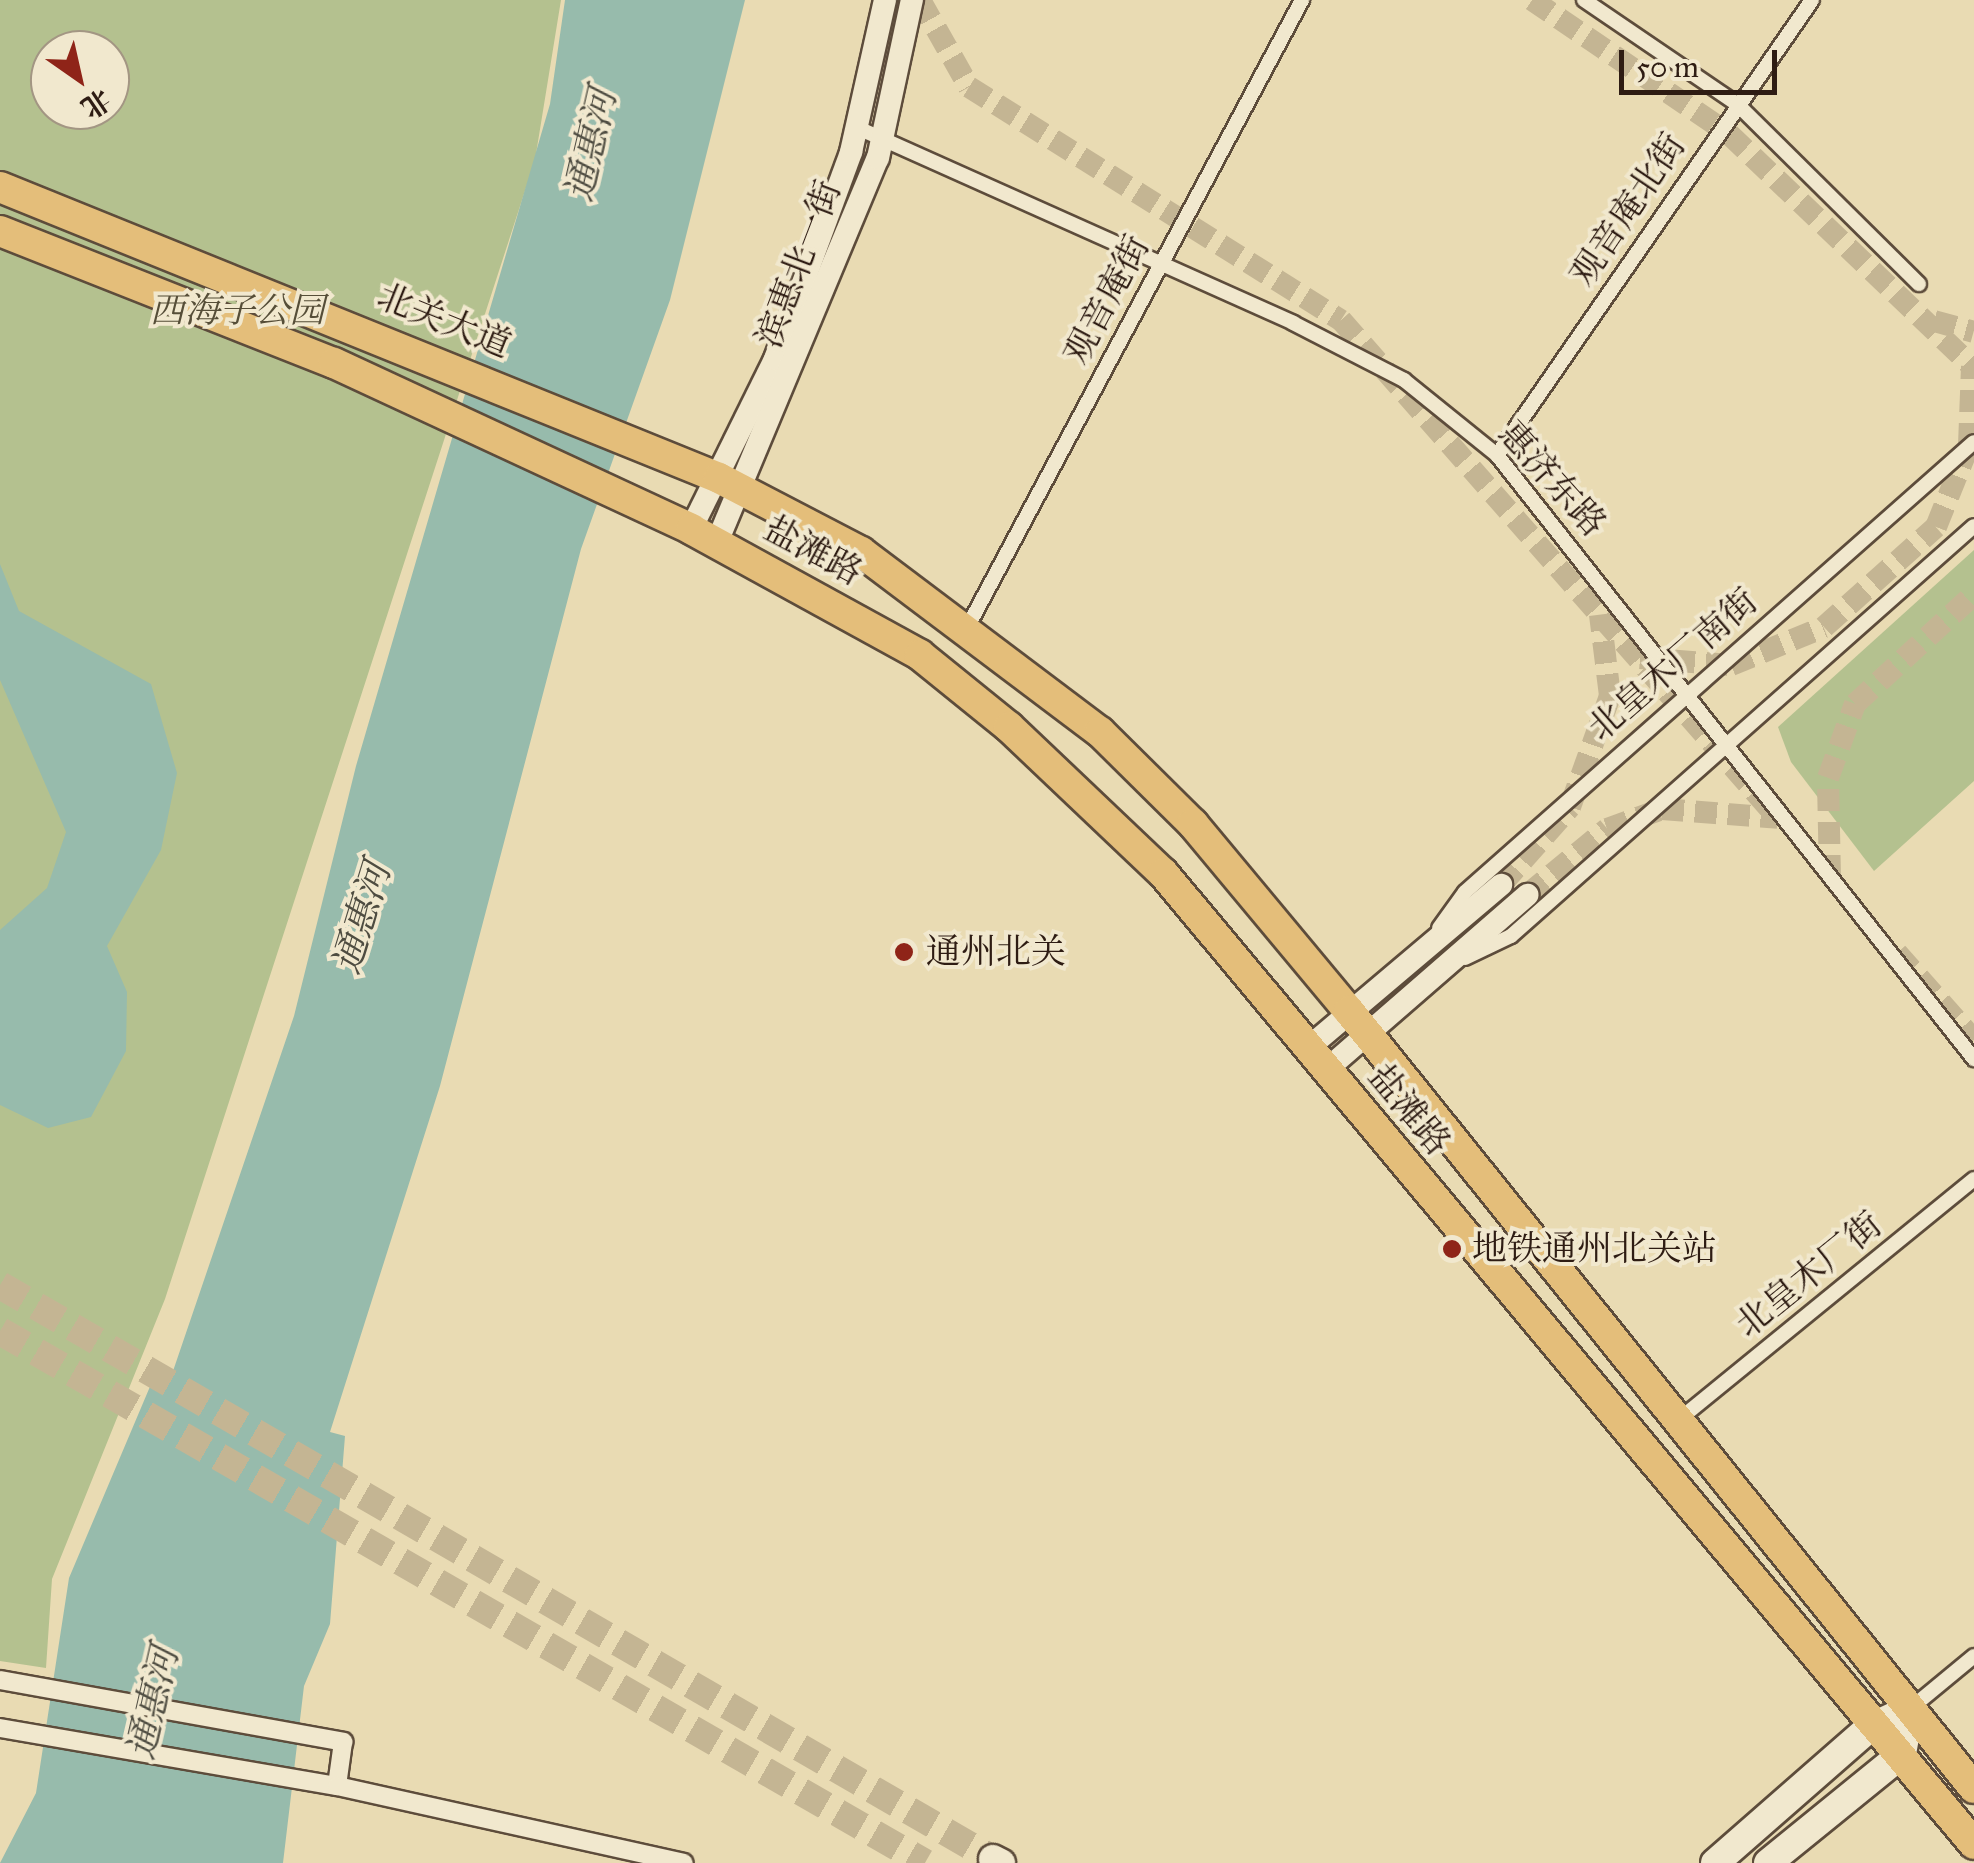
<!DOCTYPE html>
<html>
<head>
<meta charset="utf-8">
<style>
	body { margin:0 }
	#map { position:relative; width:1974px; height:1863px; overflow:hidden; background:#e9dbb3; font-family:"IM FELL Great Primer","Noto Serif SC",serif }
	div>[style] { position:absolute }
	.green>* { inset:0; background:#b4c18f }
	.water>* { inset:0; background:#97bbac }
	.tertiary-tunnel>* { height:22px; margin-top:-11px; transform-origin:0; background:repeating-linear-gradient(90deg,#c4b593 0 22px,transparent 0 33px) }
	.secondary-tunnel>* { height:28px; margin-top:-14px; transform-origin:0; background:repeating-linear-gradient(90deg,#c4b593 0 28px,transparent 0 42px) }
	.roads { filter:drop-shadow(2px 0 #5d4c3b) drop-shadow(-2px 0 #5d4c3b) drop-shadow(0 2px #5d4c3b) drop-shadow(0 -2px #5d4c3b) }
	.pedestrian>* { height:14px; margin:-7px; padding:0 7px; transform-origin:7px; border-radius:7px; background:#f1e8ce }
	.minor>* { height:18px; margin:-9px; padding:0 9px; transform-origin:9px; border-radius:9px; background:#f1e8ce }
	.tertiary>* { height:22px; margin:-11px; padding:0 11px; transform-origin:11px; border-radius:11px; background:#f1e8ce }
	.secondary>* { height:28px; margin:-14px; padding:0 14px; transform-origin:14px; border-radius:14px; background:#f1e8ce }
	.primary>* { height:30px; margin:-15px; padding:0 15px; transform-origin:15px; border-radius:15px; background:#e4be7a }
	.dots>* { width:28px; height:28px; translate:-50% -50%; box-sizing:border-box; border:5px solid #f1e8ce; border-radius:50% }
	span { translate:-50% -50%; white-space:nowrap; text-align:center; line-height:1.15; -webkit-text-stroke:8px #f1e8ce; paint-order:stroke }
	.street-label { font-size:35px; color:#2e1c13 }
	.park-label { font-size:35px; color:#564e38; font-style:italic }
	.poi-label { font-size:35px; color:#2e1c13 }
	.left { translate:0 -50%; text-align:left }
	.water-label { font-size:38px; color:#4e4c41; font-style:italic }
	.north { position:absolute; left:30px; top:30px; width:100px; height:100px; box-sizing:border-box; background:#f1e8ce; border:2px solid #a39683; border-radius:50%; rotate:146deg; font-size:28px; font-weight:700; line-height:40px; text-align:center; color:#2e1c13 }
	.north::after { content:''; display:block; margin:auto; width:35px; height:45px; background:#8f2418; clip-path:polygon(50% 0,100% 100%,50% 72%,0 100%) }
	.scale { position:absolute; left:1619px; top:50px; width:158px; height:45px; box-sizing:border-box; border:5px solid #2e1c13; border-top:0; padding-left:12px; font-size:30px; line-height:35px; white-space:nowrap; color:#2e1c13; -webkit-text-stroke:8px #f1e8ce; paint-order:stroke }
</style>
</head>
<body>
<div id="map">
	<div class="green">
		<div style="clip-path:polygon(evenodd,0 0,561px 0,535px 160px,165px 1299px,52px 1579px,46px 1668px,0 1661px,0 0,50px 50px,110px 50px,110px 110px,50px 110px,50px 50px)"></div>
		<div style="clip-path:polygon(1974px 550px,1974px 781px,1874px 871px,1791px 762px,1778px 727px)"></div>
	</div>
	<div class="water">
		<div style="clip-path:polygon(565px 0,745px 0,670px 300px,581px 549px,440px 1086px,330px 1432px,345px 1436px,330px 1624px,304px 1686px,283px 1863px,0 1863px,36px 1793px,69px 1578px,157px 1370px,172px 1374px,294px 1016px,356px 766px,550px 104px)"></div>
		<div style="clip-path:polygon(0 564px,19px 611px,151px 684px,177px 773px,161px 850px,107px 946px,127px 992px,126px 1051px,91px 1117px,48px 1128px,0 1105px,0 930px,47px 888px,66px 832px,0 680px)"></div>
	</div>
	<div class="tertiary-tunnel">
		<div style="left:920px;top:0;width:100px;rotate:60.6deg"></div>
		<div style="left:969px;top:87px;width:439px;rotate:32.1deg"></div>
		<div style="left:1341px;top:320px;width:651px;rotate:48.74deg"></div>
		<div style="left:1532px;top:0;width:238px;rotate:34.2deg"></div>
		<div style="left:1729px;top:134px;width:339px;rotate:43.7deg"></div>
		<div style="left:1934px;top:321px;width:41px;rotate:15.4deg"></div>
		<div style="left:1640px;top:658px;width:91px;rotate:4.4deg"></div>
		<div style="left:1731px;top:665px;width:100px;rotate:-22.2deg"></div>
		<div style="left:1824px;top:627px;width:150px;rotate:-41.8deg"></div>
		<div style="left:1936px;top:527px;width:88px;rotate:-68.1deg"></div>
		<div style="left:1969px;top:445px;width:79px;rotate:-87.8deg"></div>
		<div style="left:1830px;top:877px;width:99px;rotate:-91.2deg"></div>
		<div style="left:1828px;top:778px;width:79px;rotate:-70deg"></div>
		<div style="left:1855px;top:704px;width:162px;rotate:-42.7deg"></div>
		<div style="left:1501px;top:885px;width:104px;rotate:-48.5deg"></div>
		<div style="left:1570px;top:807px;width:118px;rotate:-70.2deg"></div>
		<div style="left:1610px;top:696px;width:82px;rotate:-97deg"></div>
		<div style="left:1527px;top:895px;width:104px;rotate:-39.5deg"></div>
		<div style="left:1607px;top:829px;width:59px;rotate:-20deg"></div>
		<div style="left:1662px;top:809px;width:116px;rotate:4.4deg"></div>
		<div style="left:1897px;top:953px;width:116px;rotate:48.5deg"></div>
	</div>
	<div class="secondary-tunnel">
		<div style="left:0;top:1285px;width:1147px;rotate:30.03deg"></div>
		<div style="left:0;top:1331px;width:1067px;rotate:29.9deg"></div>
	</div>
	<div class="roads">
		<div class="pedestrian">
			<div style="left:1584px;top:0;width:185px;rotate:34.2deg"></div>
			<div style="left:1737px;top:104px;width:256px;rotate:44.7deg"></div>
			<div style="left:858px;top:128px;width:477px;rotate:24.1deg"></div>
			<div style="left:1293px;top:323px;width:125px;rotate:27.2deg"></div>
			<div style="left:1404px;top:380px;width:119px;rotate:38.9deg"></div>
			<div style="left:1497px;top:455px;width:770px;rotate:51.7deg"></div>
			<div style="left:1497px;top:455px;width:553px;rotate:-55.3deg"></div>
			<div style="left:967px;top:628px;width:712px;rotate:-61.92deg"></div>
			<div style="left:1439px;top:928px;width:44px;rotate:-54.2deg"></div>
			<div style="left:1465px;top:892px;width:679px;rotate:-41.48deg"></div>
			<div style="left:1465px;top:958px;width:51px;rotate:-25.6deg"></div>
			<div style="left:1511px;top:936px;width:618px;rotate:-41.53deg"></div>
			<div style="left:1681px;top:1418px;width:378px;rotate:-39.2deg"></div>
			<div style="left:1910px;top:1709px;width:83px;rotate:-39.6deg"></div>
		</div>
		<div class="minor">
			<div style="left:0;top:1680px;width:349px;rotate:10.2deg"></div>
			<div style="left:343px;top:1742px;width:44px;rotate:97.8deg"></div>
			<div style="left:0;top:1728px;width:342px;rotate:9.8deg"></div>
			<div style="left:337px;top:1786px;width:355px;rotate:12.5deg"></div>
		</div>
		<div class="tertiary">
			<div style="left:691px;top:529px;width:190px;rotate:-63.7deg"></div>
			<div style="left:775px;top:359px;width:221px;rotate:-69.8deg"></div>
			<div style="left:851px;top:152px;width:156px;rotate:-77.4deg"></div>
			<div style="left:717px;top:542px;width:416px;rotate:-67.3deg"></div>
			<div style="left:878px;top:158px;width:162px;rotate:-77.9deg"></div>
			<div style="left:1308px;top:1048px;width:253px;rotate:-40.2deg"></div>
			<div style="left:1326px;top:1070px;width:267px;rotate:-41deg"></div>
		</div>
		<div class="secondary">
			<div style="left:993px;top:1859px;width:9px;rotate:27deg"></div>
			<div style="left:1715px;top:1863px;width:205px;rotate:-41.2deg"></div>
			<div style="left:1869px;top:1728px;width:45px;rotate:-24.9deg"></div>
			<div style="left:1768px;top:1863px;width:173px;rotate:-39.1deg"></div>
			<div style="left:1902px;top:1754px;width:46px;rotate:-79.9deg"></div>
		</div>
		<div class="primary">
			<div style="left:0;top:187px;width:776px;rotate:22.03deg"></div>
			<div style="left:719px;top:478px;width:160px;rotate:27.5deg"></div>
			<div style="left:861px;top:552px;width:299px;rotate:37deg"></div>
			<div style="left:1100px;top:732px;width:131px;rotate:44.7deg"></div>
			<div style="left:1193px;top:824px;width:244px;rotate:50.2deg"></div>
			<div style="left:1349px;top:1011px;width:997px;rotate:51.19deg"></div>
			<div style="left:0;top:231px;width:359px;rotate:21.6deg"></div>
			<div style="left:334px;top:363px;width:394px;rotate:24.9deg"></div>
			<div style="left:691px;top:529px;width:261px;rotate:28.8deg"></div>
			<div style="left:920px;top:655px;width:114px;rotate:39deg"></div>
			<div style="left:1009px;top:727px;width:212px;rotate:43.5deg"></div>
			<div style="left:1163px;top:873px;width:1265px;rotate:50.13deg"></div>
		</div>
	</div>
	<div class="dots">
		<div style="left:904px;top:952px;background:#8f2418"></div>
		<div style="left:1452px;top:1249px;background:#8f2418"></div>
	</div>
	<div class="street-label">
		<span style="left:1628px;top:210px;rotate:-56deg">观音庵北街</span>
		<span style="left:799px;top:264px;rotate:-69deg">滨惠北一街</span>
		<span style="left:1107px;top:300px;rotate:-62deg">观音庵街</span>
		<span style="left:444px;top:321px;rotate:22deg">北关大道</span>
		<span style="left:1552px;top:479px;rotate:48deg">惠济东路</span>
		<span style="left:813px;top:551px;rotate:28deg">盐滩路</span>
		<span style="left:1673px;top:665px;rotate:-41deg">北皇木厂南街</span>
		<span style="left:1409px;top:1110px;rotate:50deg">盐滩路</span>
		<span style="left:1809px;top:1275px;rotate:-39deg">北皇木厂街</span>
	</div>
	<div class="park-label">
		<span style="left:237px;top:311px">西海子公园</span>
	</div>
	<div class="poi-label">
		<span class="left" style="left:926px;top:952px">通州北关</span>
		<span class="left" style="left:1472px;top:1249px">地铁通州北关站</span>
	</div>
	<div class="water-label">
		<span style="left:591px;top:145px;rotate:-77deg">通惠河</span>
		<span style="left:362px;top:918px;rotate:-73deg">通惠河</span>
		<span style="left:153px;top:1703px;rotate:-77deg">通惠河</span>
	</div>
	<div class="north">北</div>
	<div class="scale">50 m</div>
</div>
</body>
</html>
